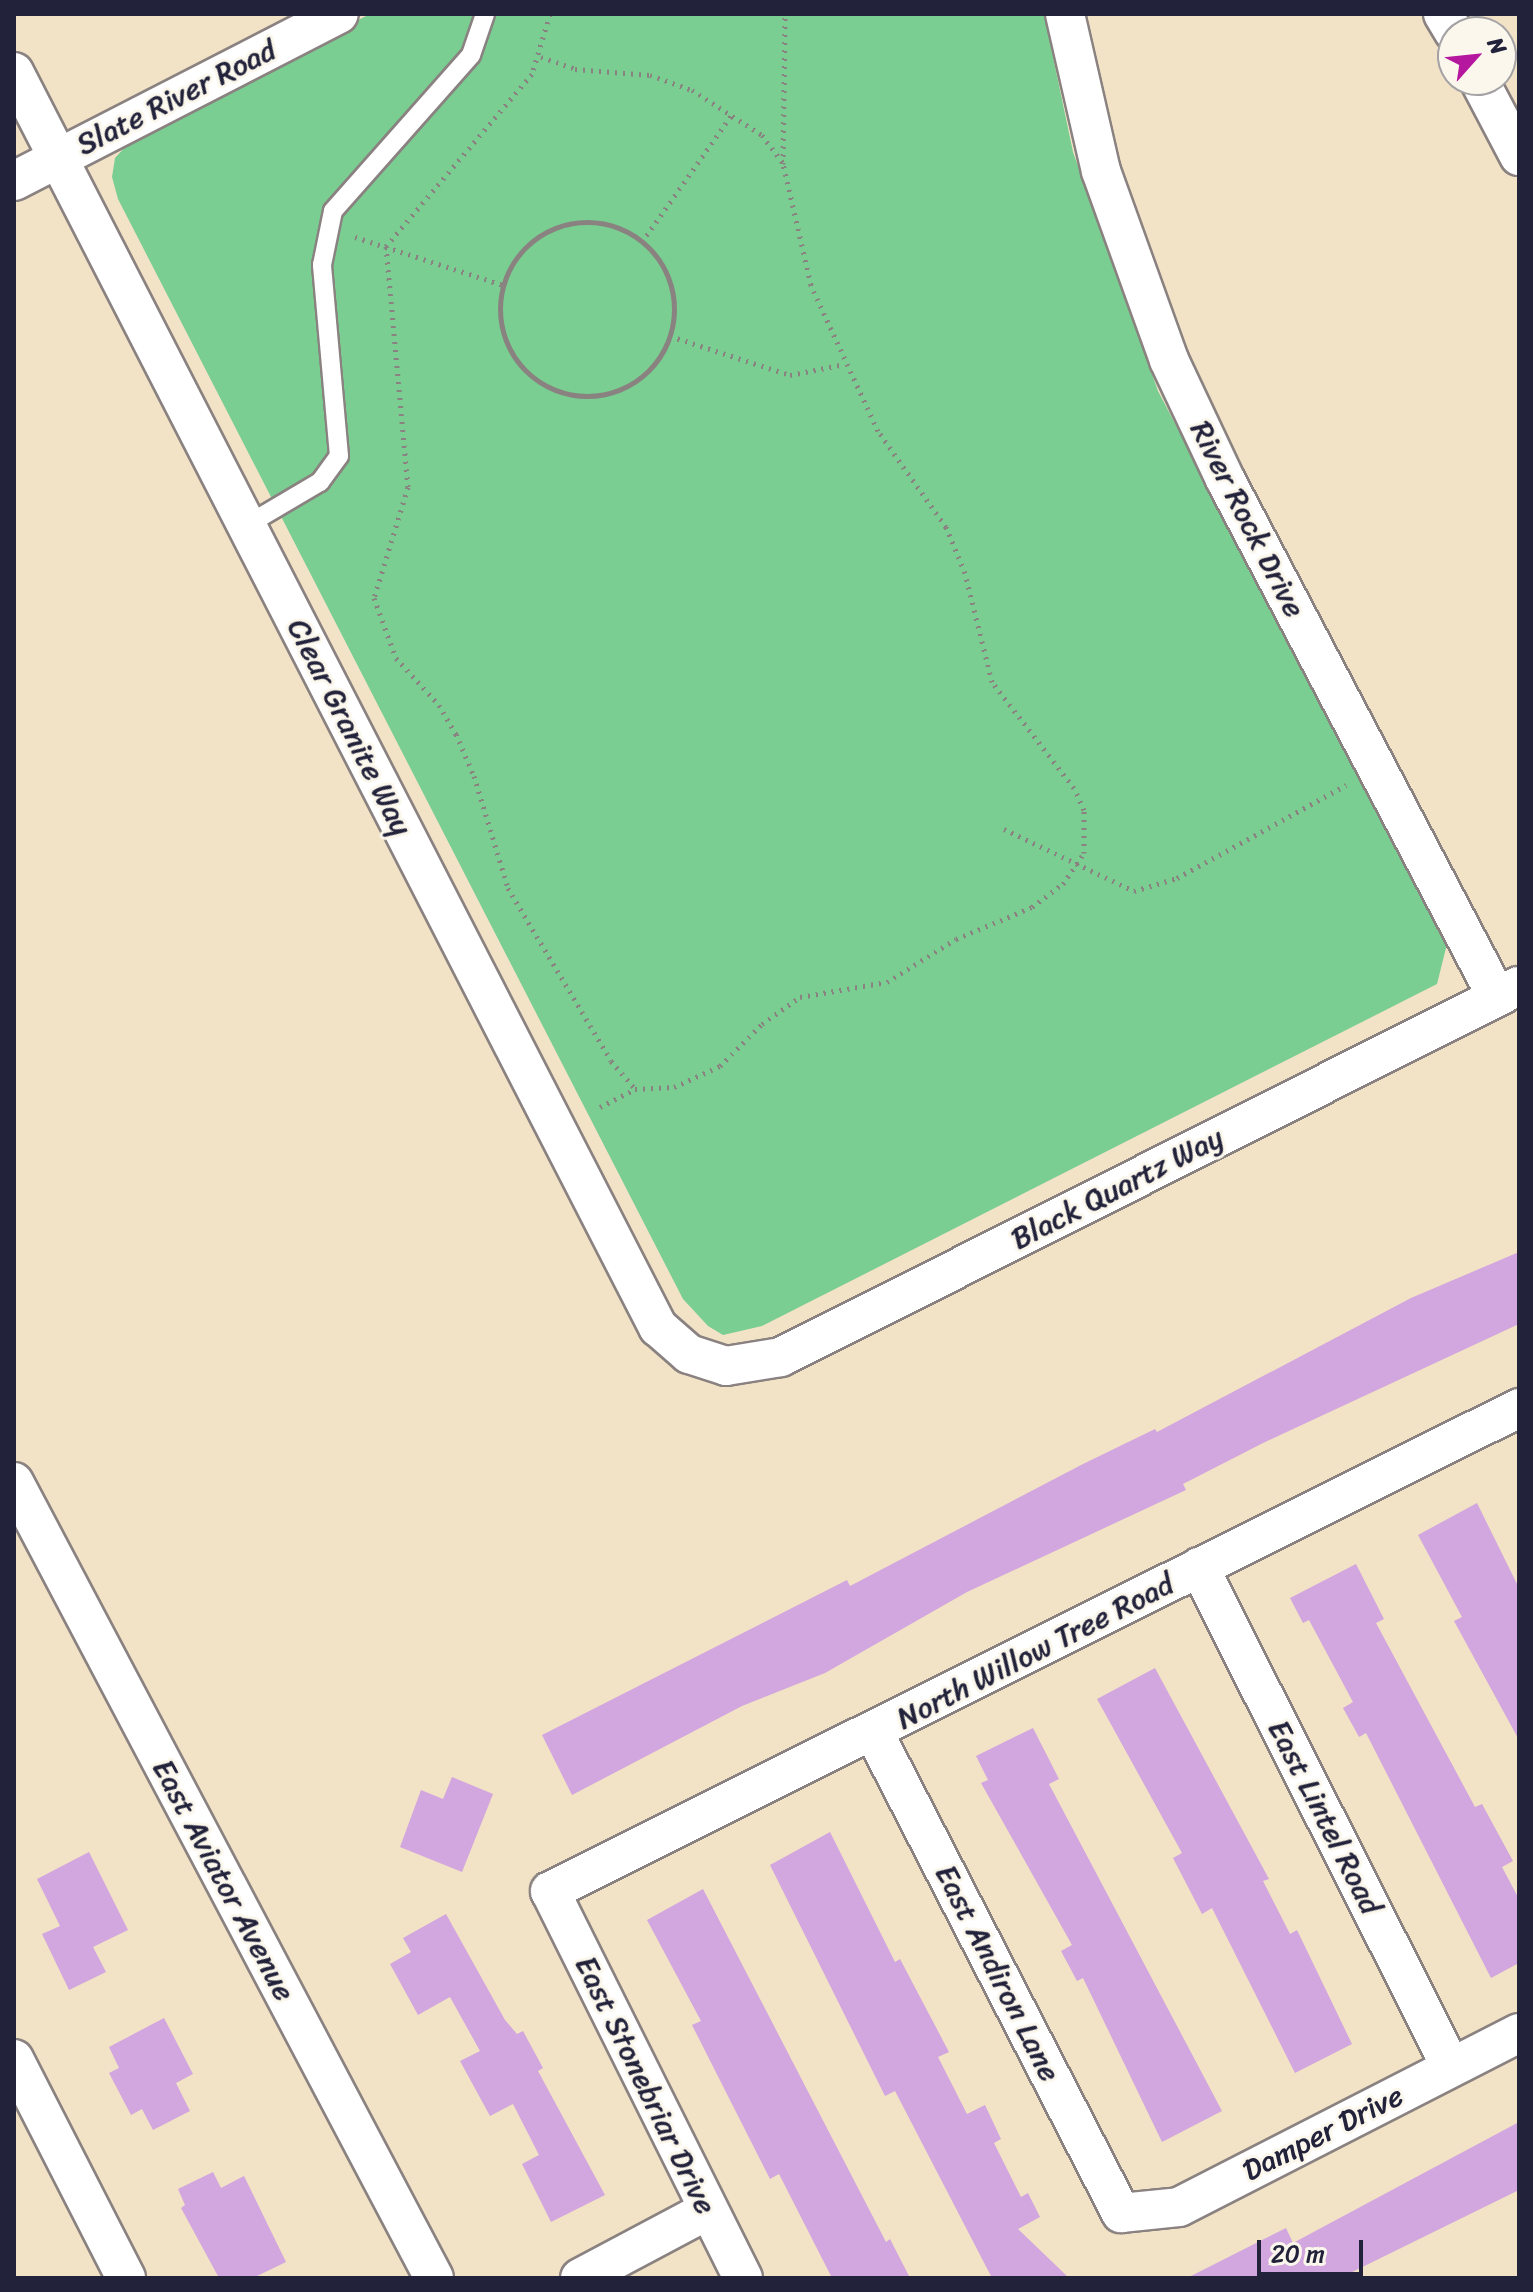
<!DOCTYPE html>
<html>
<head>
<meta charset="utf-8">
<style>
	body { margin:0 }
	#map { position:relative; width:1533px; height:2292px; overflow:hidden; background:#f2e2c6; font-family:Sriracha,sans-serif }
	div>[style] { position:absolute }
	.green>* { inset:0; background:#7ace91 }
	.building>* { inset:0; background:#d2a6de }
	.path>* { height:5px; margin-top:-2.5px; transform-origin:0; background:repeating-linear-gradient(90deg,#8a8280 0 2px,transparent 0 8px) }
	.path>.ring { margin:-2.5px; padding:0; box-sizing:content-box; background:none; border:5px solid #8a8280; border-radius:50% }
	.roads { filter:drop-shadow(2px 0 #8a8280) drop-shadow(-2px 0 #8a8280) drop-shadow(0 2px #8a8280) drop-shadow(0 -2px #8a8280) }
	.service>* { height:18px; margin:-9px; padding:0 9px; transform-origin:9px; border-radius:9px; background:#fff }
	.minor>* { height:38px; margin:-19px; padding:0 19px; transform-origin:19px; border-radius:19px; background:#fff }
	span { translate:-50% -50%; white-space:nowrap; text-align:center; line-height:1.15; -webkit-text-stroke:6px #fbf7ec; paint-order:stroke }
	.street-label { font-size:30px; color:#22223b }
	.frame { position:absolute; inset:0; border:16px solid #22223b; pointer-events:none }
	.north { position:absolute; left:1437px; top:16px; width:80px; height:80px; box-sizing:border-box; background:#fbf7ec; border:2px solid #a4a2a5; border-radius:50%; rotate:63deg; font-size:22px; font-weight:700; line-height:32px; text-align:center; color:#22223b }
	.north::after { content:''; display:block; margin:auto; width:28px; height:36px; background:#b5179e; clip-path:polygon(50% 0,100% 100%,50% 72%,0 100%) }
	.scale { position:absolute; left:1257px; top:2240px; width:106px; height:36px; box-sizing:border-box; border:4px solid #22223b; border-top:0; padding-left:10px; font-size:24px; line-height:28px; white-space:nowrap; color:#22223b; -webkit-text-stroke:6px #fbf7ec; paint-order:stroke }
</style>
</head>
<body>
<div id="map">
	<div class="green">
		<div style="clip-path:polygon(370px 14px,1044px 14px,1073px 152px,1158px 391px,1447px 944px,1437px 984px,762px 1326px,723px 1335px,708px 1326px,683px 1299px,118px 199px,112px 177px,115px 158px,140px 131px)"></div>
	</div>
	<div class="building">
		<div style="clip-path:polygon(1519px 1252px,1519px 1324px,1263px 1443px,1183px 1484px,1186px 1490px,967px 1592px,825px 1673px,742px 1706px,572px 1795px,542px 1735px,847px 1580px,850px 1586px,1083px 1464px,1155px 1429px,1157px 1432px,1411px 1298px)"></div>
		<div style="clip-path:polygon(1477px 1503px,1519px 1588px,1519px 1740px,1454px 1621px,1462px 1617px,1418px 1535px)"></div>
		<div style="clip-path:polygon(1356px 1564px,1384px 1619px,1376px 1623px,1475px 1807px,1482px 1804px,1513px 1861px,1502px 1867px,1519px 1899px,1519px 1963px,1491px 1978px,1366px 1733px,1359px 1737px,1343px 1708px,1353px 1702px,1309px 1620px,1303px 1623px,1290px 1598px)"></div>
		<div style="clip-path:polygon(1155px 1668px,1269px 1879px,1263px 1881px,1290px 1934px,1297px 1930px,1352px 2044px,1295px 2073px,1212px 1908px,1202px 1914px,1173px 1858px,1182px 1853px,1097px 1699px)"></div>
		<div style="clip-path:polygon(1033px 1728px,1059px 1779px,1049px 1784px,1222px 2111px,1162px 2142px,1083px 1978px,1077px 1981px,1061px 1951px,1072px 1945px,981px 1783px,988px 1780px,976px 1756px)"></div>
		<div style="clip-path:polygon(452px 1777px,493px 1794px,462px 1872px,400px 1847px,421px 1790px,443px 1799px)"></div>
		<div style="clip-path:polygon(830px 1832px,895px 1962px,900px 1959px,949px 2052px,938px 2057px,967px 2114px,985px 2105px,1001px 2139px,994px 2143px,1021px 2197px,1028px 2193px,1040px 2217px,1018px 2229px,1069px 2278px,992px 2278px,895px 2091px,885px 2096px,770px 1865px)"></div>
		<div style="clip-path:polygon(89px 1852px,128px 1930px,93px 1947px,106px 1972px,69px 1990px,42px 1934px,60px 1926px,37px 1879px)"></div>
		<div style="clip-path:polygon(703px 1889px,886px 2242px,890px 2239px,910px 2278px,832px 2278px,779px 2174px,770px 2179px,692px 2025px,701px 2021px,647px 1920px)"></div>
		<div style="clip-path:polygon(446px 1914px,505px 2020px,517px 2034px,523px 2031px,543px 2068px,538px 2071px,605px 2195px,551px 2222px,522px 2164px,539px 2155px,513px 2104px,490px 2116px,460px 2061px,480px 2051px,450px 1997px,418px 2015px,390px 1964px,411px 1952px,403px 1938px)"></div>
		<div style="clip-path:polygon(164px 2018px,193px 2074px,176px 2083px,190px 2111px,153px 2130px,142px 2109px,131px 2115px,109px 2073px,119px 2068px,109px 2047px)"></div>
		<div style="clip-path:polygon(1519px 2122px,1519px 2190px,1340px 2278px,1187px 2278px,1286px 2228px,1293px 2243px)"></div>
		<div style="clip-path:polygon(213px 2172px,221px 2188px,244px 2176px,286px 2262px,253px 2278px,219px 2278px,181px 2208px,185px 2205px,178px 2189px)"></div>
	</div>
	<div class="path">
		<div style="left:550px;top:14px;width:63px;rotate:106.7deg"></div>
		<div style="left:532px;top:74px;width:226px;rotate:130.3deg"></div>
		<div style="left:386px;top:246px;width:242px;rotate:84.8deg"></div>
		<div style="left:408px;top:487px;width:116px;rotate:107deg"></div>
		<div style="left:374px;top:598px;width:64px;rotate:69.9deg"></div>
		<div style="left:396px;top:658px;width:64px;rotate:47.5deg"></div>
		<div style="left:439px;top:705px;width:34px;rotate:60deg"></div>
		<div style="left:456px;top:734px;width:46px;rotate:66.8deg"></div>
		<div style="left:474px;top:776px;width:117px;rotate:73.1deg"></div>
		<div style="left:508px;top:888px;width:201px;rotate:59.2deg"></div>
		<div style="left:611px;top:1061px;width:37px;rotate:49deg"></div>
		<div style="left:541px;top:57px;width:36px;rotate:19deg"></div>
		<div style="left:575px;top:69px;width:75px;rotate:4.6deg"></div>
		<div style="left:650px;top:75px;width:45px;rotate:19.7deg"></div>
		<div style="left:692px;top:90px;width:83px;rotate:32.7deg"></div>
		<div style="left:762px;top:135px;width:35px;rotate:53deg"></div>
		<div class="ring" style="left:500px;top:222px;width:169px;height:169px"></div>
		<div style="left:355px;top:237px;width:156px;rotate:18deg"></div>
		<div style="left:642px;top:242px;width:158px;rotate:-54.8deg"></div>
		<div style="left:670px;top:336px;width:126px;rotate:18deg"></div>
		<div style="left:790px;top:375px;width:56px;rotate:-11.3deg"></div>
		<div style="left:1004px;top:829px;width:144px;rotate:25.5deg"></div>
		<div style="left:1134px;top:891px;width:45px;rotate:-16.8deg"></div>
		<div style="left:1177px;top:878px;width:193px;rotate:-28.8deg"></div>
		<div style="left:600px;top:1107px;width:39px;rotate:-27deg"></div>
		<div style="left:635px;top:1089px;width:39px;rotate:-3deg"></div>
		<div style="left:674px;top:1087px;width:51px;rotate:-24.5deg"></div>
		<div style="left:720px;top:1066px;width:59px;rotate:-45deg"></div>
		<div style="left:762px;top:1024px;width:47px;rotate:-35.4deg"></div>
		<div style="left:800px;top:997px;width:88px;rotate:-9.8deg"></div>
		<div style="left:887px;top:982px;width:81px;rotate:-31.9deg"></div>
		<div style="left:956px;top:939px;width:82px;rotate:-22.8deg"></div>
		<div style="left:1032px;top:907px;width:39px;rotate:-37deg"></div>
		<div style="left:1063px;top:884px;width:37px;rotate:-56deg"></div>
		<div style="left:1084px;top:853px;width:43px;rotate:-90deg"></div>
		<div style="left:1084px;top:810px;width:24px;rotate:-114deg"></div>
		<div style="left:1074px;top:788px;width:134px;rotate:-127.7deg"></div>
		<div style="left:992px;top:682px;width:112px;rotate:-103.9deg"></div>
		<div style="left:965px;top:573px;width:50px;rotate:-112.4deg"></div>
		<div style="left:946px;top:527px;width:118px;rotate:-125.3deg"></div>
		<div style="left:878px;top:431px;width:161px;rotate:-114.7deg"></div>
		<div style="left:811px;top:285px;width:124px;rotate:-103deg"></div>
		<div style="left:783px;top:164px;width:150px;rotate:-89.2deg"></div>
	</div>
	<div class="roads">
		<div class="service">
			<div style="left:247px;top:525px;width:85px;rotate:-30.5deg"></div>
			<div style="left:320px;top:482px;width:32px;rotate:-54deg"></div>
			<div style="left:339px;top:456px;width:192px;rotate:-95.1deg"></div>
			<div style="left:322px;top:265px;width:55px;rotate:-78.5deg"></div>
			<div style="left:333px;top:211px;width:208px;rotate:-48.5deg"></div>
			<div style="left:471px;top:55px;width:43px;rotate:-71.1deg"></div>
		</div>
		<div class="minor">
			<div style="left:1065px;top:14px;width:161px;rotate:77.1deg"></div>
			<div style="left:1101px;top:171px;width:201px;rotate:70.2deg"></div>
			<div style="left:1169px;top:360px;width:132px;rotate:64.8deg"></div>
			<div style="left:1225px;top:479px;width:585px;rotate:62.3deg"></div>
			<div style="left:1443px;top:14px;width:21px;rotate:59deg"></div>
			<div style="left:14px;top:72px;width:1411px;rotate:62.84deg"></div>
			<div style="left:658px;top:1327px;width:41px;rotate:41.1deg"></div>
			<div style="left:689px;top:1354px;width:39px;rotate:18deg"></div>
			<div style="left:726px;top:1366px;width:56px;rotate:-9.3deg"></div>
			<div style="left:781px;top:1357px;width:826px;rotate:-26.69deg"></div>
			<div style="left:1479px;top:80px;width:86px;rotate:62.2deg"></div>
			<div style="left:14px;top:181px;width:365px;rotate:-27.2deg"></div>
			<div style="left:14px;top:1482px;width:900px;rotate:62.18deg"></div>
			<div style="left:1199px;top:1567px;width:560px;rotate:63.25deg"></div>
			<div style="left:874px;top:1733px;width:540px;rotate:62.77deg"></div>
			<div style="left:1121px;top:2213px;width:58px;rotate:-5.9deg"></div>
			<div style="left:1179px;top:2207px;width:382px;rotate:-27.1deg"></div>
			<div style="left:14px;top:2059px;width:246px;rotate:62.9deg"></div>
			<div style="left:580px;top:2278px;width:145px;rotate:-28deg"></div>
			<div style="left:743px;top:2278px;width:432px;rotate:-116.5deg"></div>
			<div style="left:550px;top:1891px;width:1083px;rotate:-26.49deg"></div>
		</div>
	</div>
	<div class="street-label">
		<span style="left:176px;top:97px;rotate:-27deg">Slate River Road</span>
		<span style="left:1248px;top:519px;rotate:63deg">River Rock Drive</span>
		<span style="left:350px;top:727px;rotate:63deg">Clear Granite Way</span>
		<span style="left:1117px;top:1188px;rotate:-27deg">Black Quartz Way</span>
		<span style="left:1035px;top:1651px;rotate:-27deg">North Willow Tree Road</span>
		<span style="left:1325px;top:1817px;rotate:63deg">East Lintel Road</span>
		<span style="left:224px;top:1880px;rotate:62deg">East Aviator Avenue</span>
		<span style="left:998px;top:1973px;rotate:63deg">East Andiron Lane</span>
		<span style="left:646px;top:2085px;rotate:64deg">East Stonebriar Drive</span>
		<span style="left:1323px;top:2133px;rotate:-27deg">Damper Drive</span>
	</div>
	<div class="frame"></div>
	<div class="north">N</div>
	<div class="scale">20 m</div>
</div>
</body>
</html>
